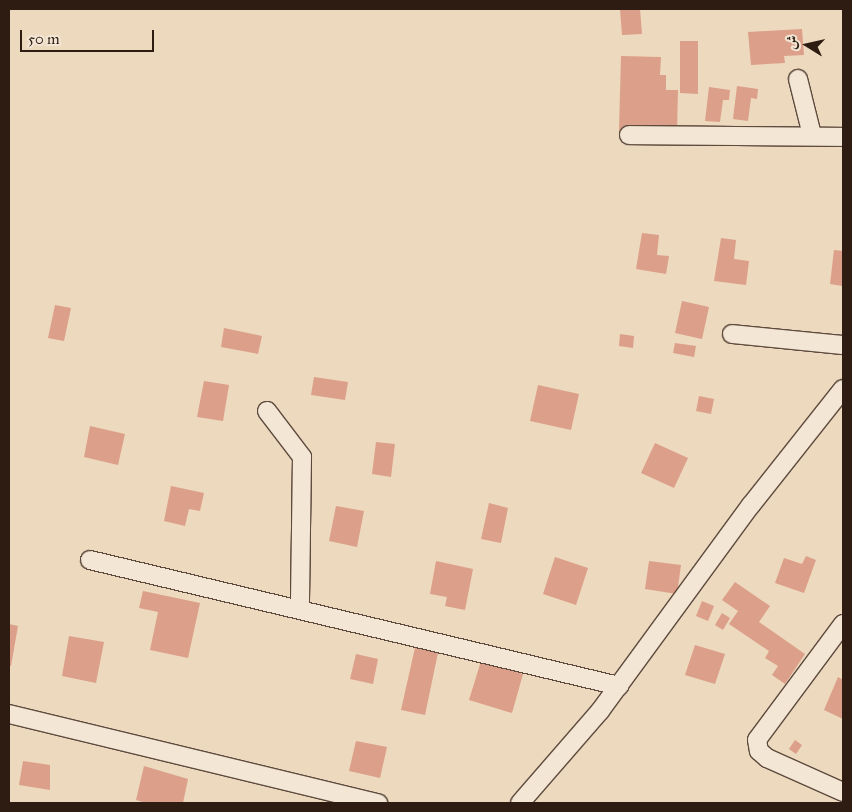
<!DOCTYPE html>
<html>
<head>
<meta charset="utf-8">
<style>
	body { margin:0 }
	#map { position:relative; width:852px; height:812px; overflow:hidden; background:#edd9be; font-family:"IM FELL Great Primer",Amiri,serif }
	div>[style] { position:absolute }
	.building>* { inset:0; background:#dc9f89 }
	.roads { filter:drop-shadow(1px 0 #5e4b3e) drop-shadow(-1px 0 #5e4b3e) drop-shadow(0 1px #5e4b3e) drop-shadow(0 -1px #5e4b3e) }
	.minor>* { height:18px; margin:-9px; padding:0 9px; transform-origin:9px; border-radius:9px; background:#f3e6d5 }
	span { translate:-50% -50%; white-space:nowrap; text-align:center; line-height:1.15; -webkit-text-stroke:4px #f3e6d5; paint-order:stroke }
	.frame { position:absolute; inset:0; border:10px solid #2e1c13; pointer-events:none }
	.north { position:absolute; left:782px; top:20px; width:50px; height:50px; -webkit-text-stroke:4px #f3e6d5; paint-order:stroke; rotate:280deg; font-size:14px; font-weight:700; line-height:20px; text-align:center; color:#2e1c13 }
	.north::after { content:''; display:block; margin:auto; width:18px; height:22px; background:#2e1c13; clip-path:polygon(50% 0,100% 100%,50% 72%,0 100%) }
	.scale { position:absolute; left:20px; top:30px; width:134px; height:22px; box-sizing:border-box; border:2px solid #2e1c13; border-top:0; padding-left:6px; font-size:15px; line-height:18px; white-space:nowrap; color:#2e1c13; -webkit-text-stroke:4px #f3e6d5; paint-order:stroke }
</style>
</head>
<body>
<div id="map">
	<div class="building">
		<div style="clip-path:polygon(620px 9px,640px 9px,642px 34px,622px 35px)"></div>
		<div style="clip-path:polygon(802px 29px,804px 55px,784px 56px,785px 63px,751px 65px,748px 32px)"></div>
		<div style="clip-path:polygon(680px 41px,698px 41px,698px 94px,680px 93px)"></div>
		<div style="clip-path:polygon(621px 56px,661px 57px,660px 75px,666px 75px,666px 90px,678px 90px,677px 132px,619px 131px)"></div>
		<div style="clip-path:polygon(737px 86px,758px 89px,757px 99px,751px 98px,748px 121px,733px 119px)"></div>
		<div style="clip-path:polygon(709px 87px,730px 90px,729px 100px,723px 100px,720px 122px,705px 121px)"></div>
		<div style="clip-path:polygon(642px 233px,659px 235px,657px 255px,669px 256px,666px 274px,636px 269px)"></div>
		<div style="clip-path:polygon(721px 238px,736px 240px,734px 259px,749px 261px,746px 285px,714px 281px)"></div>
		<div style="clip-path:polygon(834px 250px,843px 251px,843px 286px,830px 284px)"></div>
		<div style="clip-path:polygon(682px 301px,709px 307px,702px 339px,675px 333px)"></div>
		<div style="clip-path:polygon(55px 305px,71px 308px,64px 341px,48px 338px)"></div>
		<div style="clip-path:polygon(224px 328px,262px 336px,258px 354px,221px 347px)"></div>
		<div style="clip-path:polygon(620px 334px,634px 336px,633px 348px,619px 346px)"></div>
		<div style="clip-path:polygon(675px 343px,696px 346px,694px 357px,673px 353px)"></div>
		<div style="clip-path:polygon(314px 377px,348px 382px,345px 400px,311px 395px)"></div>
		<div style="clip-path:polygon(204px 381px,229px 385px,223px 421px,197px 417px)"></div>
		<div style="clip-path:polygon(538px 385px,579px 394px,571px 430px,530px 421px)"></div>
		<div style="clip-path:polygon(699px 396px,714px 399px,711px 414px,696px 411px)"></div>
		<div style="clip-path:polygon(90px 426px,125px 434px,118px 465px,84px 457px)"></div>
		<div style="clip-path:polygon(376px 442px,395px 444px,391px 477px,372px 474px)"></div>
		<div style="clip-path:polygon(655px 443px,688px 458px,674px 488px,641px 473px)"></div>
		<div style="clip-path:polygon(171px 486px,204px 493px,200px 511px,189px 509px,185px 526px,164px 521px)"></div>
		<div style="clip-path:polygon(489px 503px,508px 508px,501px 543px,481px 539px)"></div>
		<div style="clip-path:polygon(336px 506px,364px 511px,357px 547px,329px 541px)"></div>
		<div style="clip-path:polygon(806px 556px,816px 560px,804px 593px,775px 583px,784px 558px,802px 564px)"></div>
		<div style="clip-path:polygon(555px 557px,588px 568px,576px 605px,543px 594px)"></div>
		<div style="clip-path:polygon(436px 561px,473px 569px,465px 610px,445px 606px,447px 597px,430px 594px)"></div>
		<div style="clip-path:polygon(649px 561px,681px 565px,677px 594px,645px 589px)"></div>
		<div style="clip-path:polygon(735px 582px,770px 606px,759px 622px,805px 654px,785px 684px,772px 675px,778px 666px,765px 658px,769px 651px,729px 624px,738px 611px,722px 600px)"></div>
		<div style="clip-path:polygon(143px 591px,200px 603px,188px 658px,150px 650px,158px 612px,139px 608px)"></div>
		<div style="clip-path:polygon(702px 601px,714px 606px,708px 621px,696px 616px)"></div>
		<div style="clip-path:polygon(722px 613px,730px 618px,723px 630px,715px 625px)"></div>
		<div style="clip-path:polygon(9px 624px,18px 626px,11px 666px,9px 666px)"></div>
		<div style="clip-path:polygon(69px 636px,104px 642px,96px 683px,62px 676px)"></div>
		<div style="clip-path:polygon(416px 643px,439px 648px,425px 715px,401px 710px)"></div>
		<div style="clip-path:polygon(695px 645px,725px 654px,715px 684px,685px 675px)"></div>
		<div style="clip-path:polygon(356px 654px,378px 659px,373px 684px,350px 679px)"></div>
		<div style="clip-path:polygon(481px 661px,523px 674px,512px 713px,469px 700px)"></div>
		<div style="clip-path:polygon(838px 677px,843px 680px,843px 719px,824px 710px)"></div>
		<div style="clip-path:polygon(795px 740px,802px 745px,796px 754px,789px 749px)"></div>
		<div style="clip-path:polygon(356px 741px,387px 747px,380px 778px,349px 771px)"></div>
		<div style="clip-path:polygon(23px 761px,50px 765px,50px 790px,19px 785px)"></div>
		<div style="clip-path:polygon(144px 766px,188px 779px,183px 803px,146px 803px,136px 800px)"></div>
	</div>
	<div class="roads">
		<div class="minor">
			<div style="left:798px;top:79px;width:58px;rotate:76deg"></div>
			<div style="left:629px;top:135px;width:214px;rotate:0.5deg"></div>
			<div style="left:732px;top:334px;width:112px;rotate:5.7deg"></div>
			<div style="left:267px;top:411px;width:58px;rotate:52.7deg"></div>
			<div style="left:302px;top:457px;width:151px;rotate:90.8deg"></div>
			<div style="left:90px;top:560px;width:544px;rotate:13.4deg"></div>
			<div style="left:843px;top:624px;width:144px;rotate:126.6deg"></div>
			<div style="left:757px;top:740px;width:11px;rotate:80deg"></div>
			<div style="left:759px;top:751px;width:11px;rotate:41deg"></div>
			<div style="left:767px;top:758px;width:83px;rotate:24.1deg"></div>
			<div style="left:9px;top:714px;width:380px;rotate:13.6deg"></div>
			<div style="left:520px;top:803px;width:122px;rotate:-49deg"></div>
			<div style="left:600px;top:711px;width:255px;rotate:-53.8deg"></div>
			<div style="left:751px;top:505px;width:148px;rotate:-51.6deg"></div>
		</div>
	</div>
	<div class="frame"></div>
	<div class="north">ش</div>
	<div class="scale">50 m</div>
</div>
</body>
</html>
